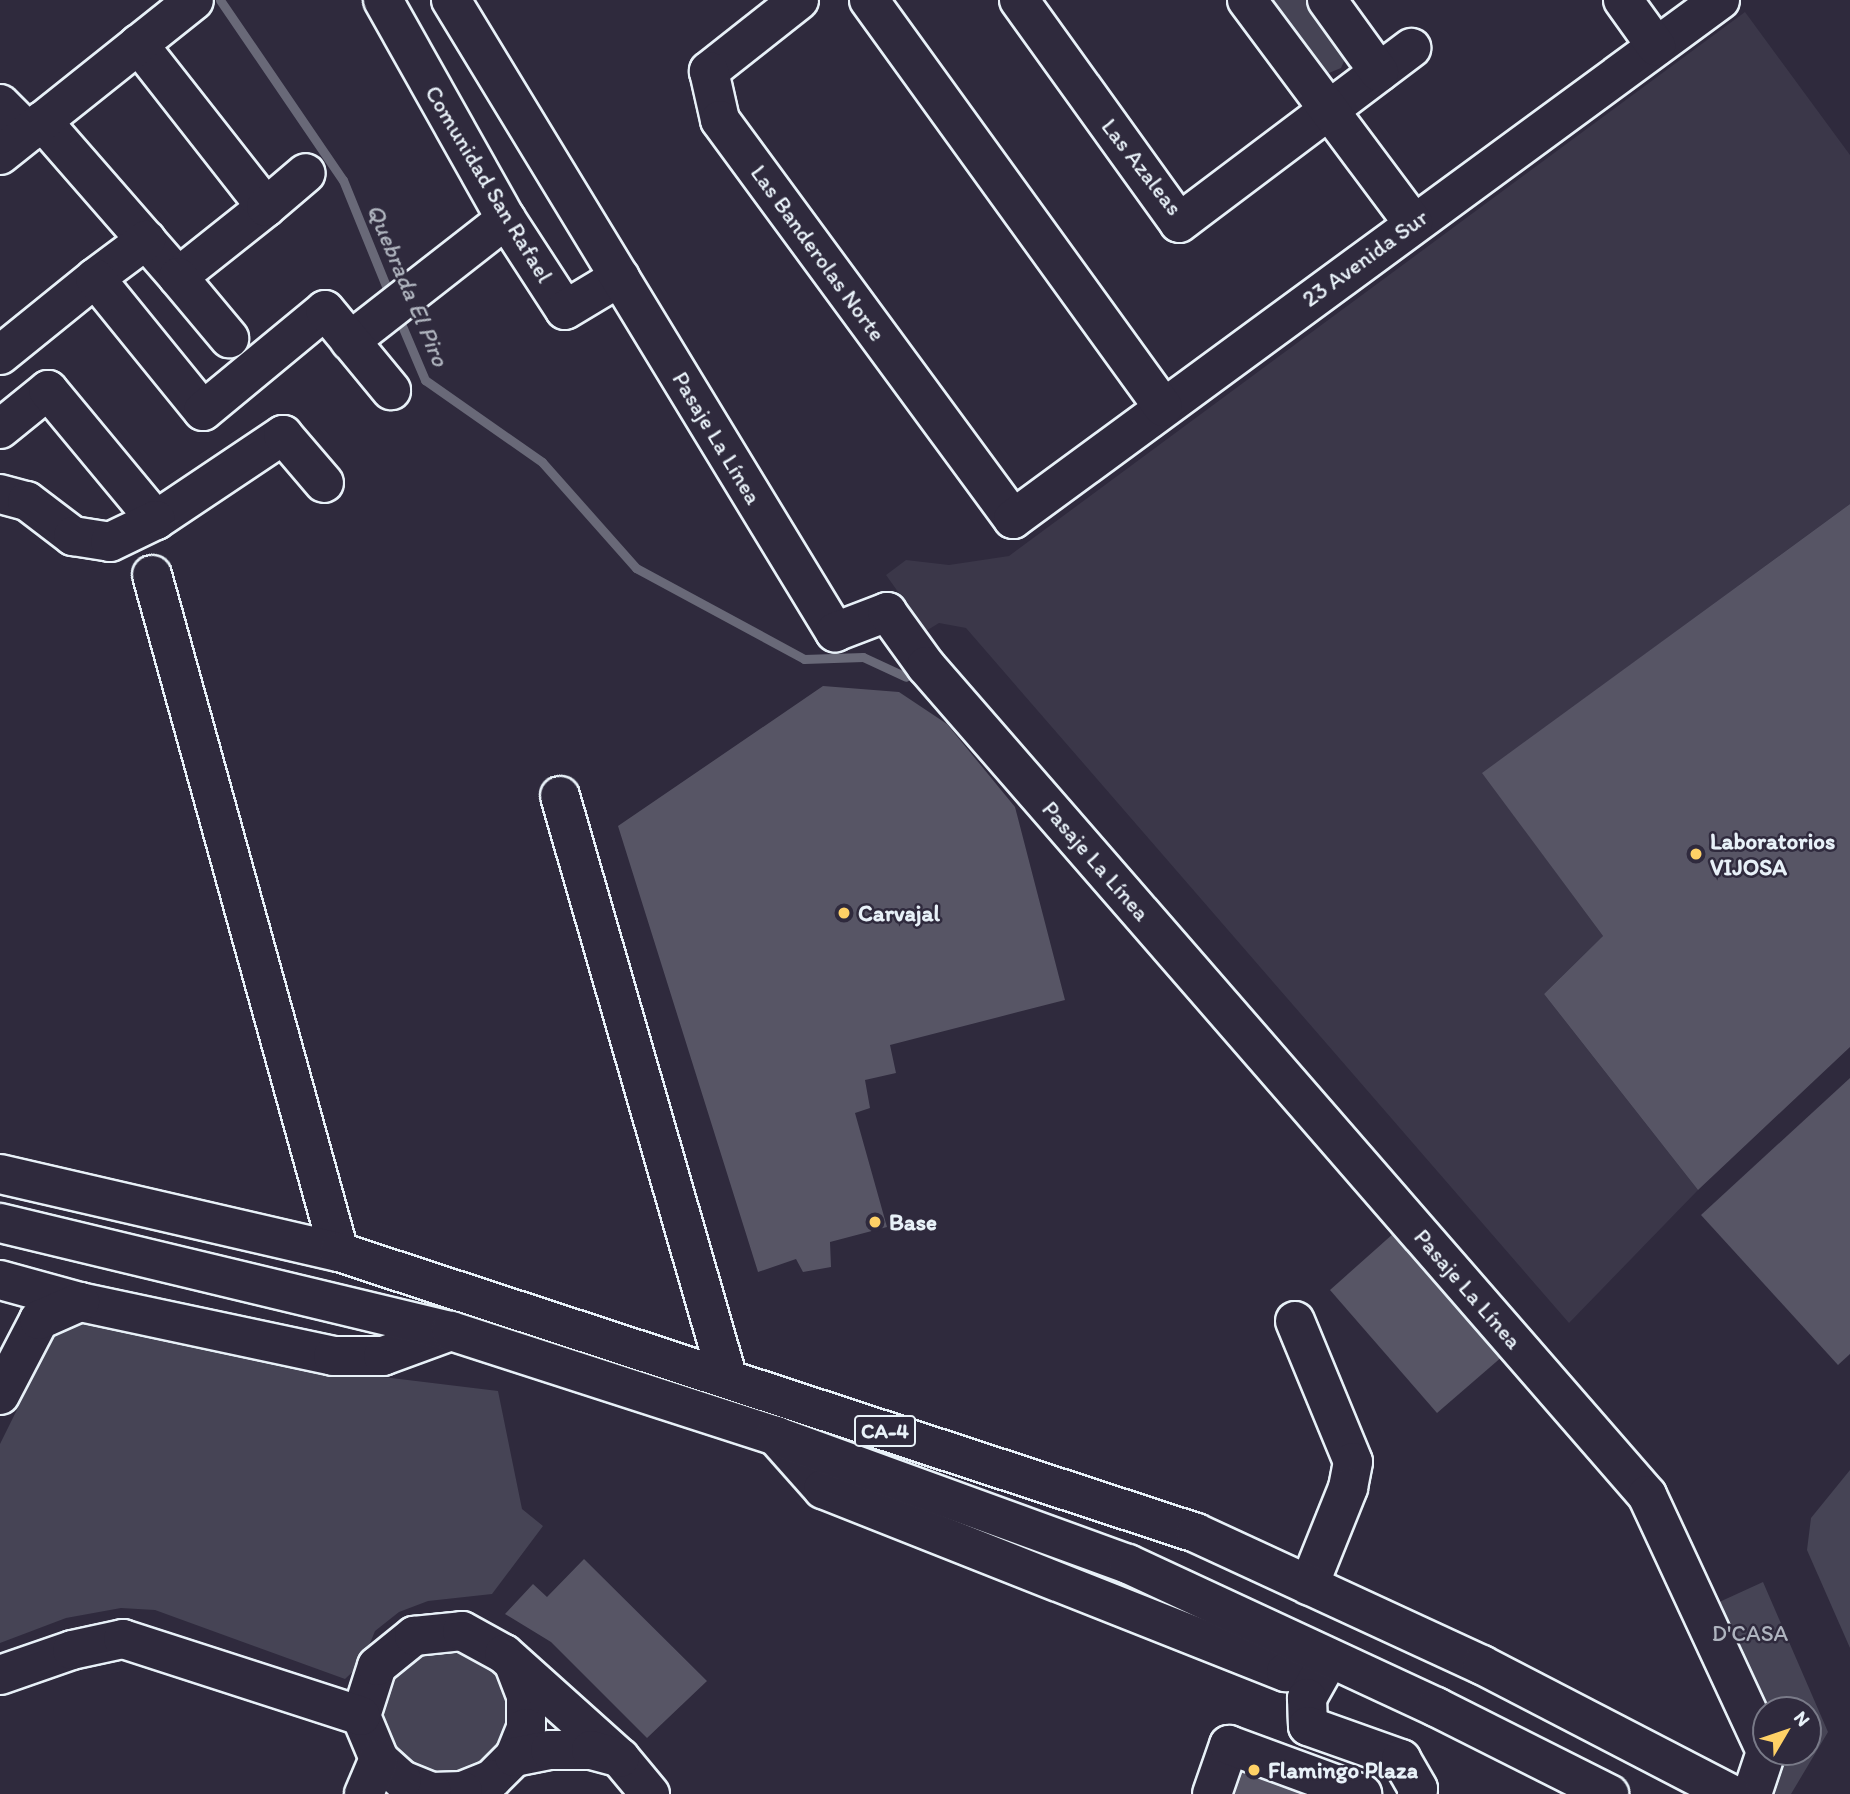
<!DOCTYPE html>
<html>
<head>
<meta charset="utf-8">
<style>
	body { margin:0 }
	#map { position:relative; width:1850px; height:1794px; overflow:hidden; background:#2f2a3d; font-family:Itim,sans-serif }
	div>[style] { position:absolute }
	.built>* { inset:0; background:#3b3749 }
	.green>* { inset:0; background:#464455 }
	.round { border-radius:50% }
	.stream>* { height:9px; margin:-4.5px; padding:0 4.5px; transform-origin:4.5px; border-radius:4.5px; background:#696978 }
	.building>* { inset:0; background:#575565 }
	.roads { filter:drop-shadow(2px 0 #e8f1f8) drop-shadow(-2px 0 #e8f1f8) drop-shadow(0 2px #e8f1f8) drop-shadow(0 -2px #e8f1f8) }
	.minor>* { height:38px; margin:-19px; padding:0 19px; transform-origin:19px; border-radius:19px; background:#2f2a3d }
	.highway>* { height:38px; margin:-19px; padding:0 19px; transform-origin:19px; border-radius:19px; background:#2f2a3d }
	.dots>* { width:19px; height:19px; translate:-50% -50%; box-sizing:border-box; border:4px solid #2f2a3d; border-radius:50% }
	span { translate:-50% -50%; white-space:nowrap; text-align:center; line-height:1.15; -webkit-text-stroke:5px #2f2a3d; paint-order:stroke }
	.shield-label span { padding:2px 5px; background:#2f2a3d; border:2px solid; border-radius:5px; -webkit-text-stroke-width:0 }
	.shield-label { font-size:21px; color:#e8f1f8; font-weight:700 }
	.street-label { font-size:23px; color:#e8f1f8 }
	.poi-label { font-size:23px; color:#e8f1f8; font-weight:700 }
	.left { translate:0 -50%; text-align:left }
	.park-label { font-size:23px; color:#afb4bf }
	.water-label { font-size:24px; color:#afb4be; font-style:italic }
	.north { position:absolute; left:1752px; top:1696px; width:70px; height:70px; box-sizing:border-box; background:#2f2a3d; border:2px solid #797a88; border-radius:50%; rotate:51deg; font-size:19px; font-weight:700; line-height:28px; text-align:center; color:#e8f1f8 }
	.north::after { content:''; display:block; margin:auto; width:24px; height:32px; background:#ffd166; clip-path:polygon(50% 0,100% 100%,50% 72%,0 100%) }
</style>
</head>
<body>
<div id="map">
	<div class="built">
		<div style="clip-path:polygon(1745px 12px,1850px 155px,1850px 504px,1483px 773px,1603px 936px,1544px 994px,1698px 1190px,1569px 1323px,966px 628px,939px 623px,926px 631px,886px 575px,906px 560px,949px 565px,1009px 556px)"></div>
	</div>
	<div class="green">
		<div style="clip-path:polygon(1269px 0,1309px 0,1348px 52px,1341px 68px,1324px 75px)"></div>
		<div style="clip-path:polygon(71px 1321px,133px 1328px,342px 1372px,498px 1391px,522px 1509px,543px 1526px,492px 1594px,428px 1601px,399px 1612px,375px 1631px,362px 1663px,345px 1679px,155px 1610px,121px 1608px,66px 1618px,0 1643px,0 1444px,55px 1333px)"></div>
		<div style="clip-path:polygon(1850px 1470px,1850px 1648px,1807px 1550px,1811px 1518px)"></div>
		<div style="clip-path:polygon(1763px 1582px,1828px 1732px,1791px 1794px,1776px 1794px,1758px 1783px,1771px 1752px,1808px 1752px,1808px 1710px,1766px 1710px,1704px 1609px)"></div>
		<div class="round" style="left:381px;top:1645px;width:130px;height:130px"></div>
	</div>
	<div class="stream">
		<div style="left:220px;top:0;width:218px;rotate:55.7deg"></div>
		<div style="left:343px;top:180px;width:127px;rotate:67.9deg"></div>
		<div style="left:397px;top:314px;width:72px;rotate:67deg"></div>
		<div style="left:425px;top:380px;width:143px;rotate:35deg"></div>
		<div style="left:542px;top:462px;width:142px;rotate:48.4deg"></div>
		<div style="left:636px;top:568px;width:191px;rotate:28.4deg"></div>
		<div style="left:804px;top:659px;width:59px;rotate:-1.9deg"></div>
		<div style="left:863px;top:657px;width:47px;rotate:24.9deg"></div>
	</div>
	<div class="building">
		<div style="clip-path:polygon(1850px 504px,1850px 1047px,1698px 1190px,1544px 994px,1603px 936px,1482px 773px)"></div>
		<div style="clip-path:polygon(823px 686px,899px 692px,947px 724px,1015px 807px,1065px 1000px,890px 1045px,896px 1073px,865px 1080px,870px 1108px,855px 1113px,887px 1227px,830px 1242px,831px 1267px,803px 1272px,796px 1259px,758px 1272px,618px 826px)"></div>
		<div style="clip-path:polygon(1850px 1078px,1850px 1354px,1838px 1365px,1701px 1215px)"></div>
		<div style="clip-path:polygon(1403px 1225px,1511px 1349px,1437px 1413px,1330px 1290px)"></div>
		<div style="clip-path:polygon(584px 1559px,707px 1681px,647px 1738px,551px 1642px,505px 1614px,533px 1584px,547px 1597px)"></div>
		<div style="clip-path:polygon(1238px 1756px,1310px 1794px,1225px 1794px)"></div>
	</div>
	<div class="roads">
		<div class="minor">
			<div style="left:383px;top:0;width:251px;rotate:60.7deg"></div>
			<div style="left:506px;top:219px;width:108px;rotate:57deg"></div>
			<div style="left:565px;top:310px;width:64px;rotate:-31deg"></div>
			<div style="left:451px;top:0;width:740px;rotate:58.72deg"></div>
			<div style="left:835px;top:632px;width:56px;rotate:-21deg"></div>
			<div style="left:887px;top:612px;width:67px;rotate:54.2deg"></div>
			<div style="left:926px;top:666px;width:1099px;rotate:48.99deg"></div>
			<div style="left:1647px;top:1495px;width:282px;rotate:65.1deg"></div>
			<div style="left:799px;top:0;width:115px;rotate:141.7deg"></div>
			<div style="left:709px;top:71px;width:50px;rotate:77.3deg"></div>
			<div style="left:720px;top:120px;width:495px;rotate:53.7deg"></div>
			<div style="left:1013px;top:519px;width:877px;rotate:-36.28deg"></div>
			<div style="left:869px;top:0;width:502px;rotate:54.16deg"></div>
			<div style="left:1019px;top:0;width:274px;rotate:54.3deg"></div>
			<div style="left:1179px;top:223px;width:291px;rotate:-37deg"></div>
			<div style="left:1247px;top:0;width:278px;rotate:53.3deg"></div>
			<div style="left:1327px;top:0;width:89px;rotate:54.2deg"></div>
			<div style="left:1623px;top:0;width:57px;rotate:54.3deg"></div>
			<div style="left:0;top:104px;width:40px;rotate:45deg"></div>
			<div style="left:42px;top:121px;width:207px;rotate:48.9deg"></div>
			<div style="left:178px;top:277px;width:112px;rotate:-38.5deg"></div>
			<div style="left:266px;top:207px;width:207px;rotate:-128.1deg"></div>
			<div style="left:0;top:155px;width:248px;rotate:-38.6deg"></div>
			<div style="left:266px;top:207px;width:52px;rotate:-40.4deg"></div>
			<div style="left:178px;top:277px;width:80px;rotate:50.1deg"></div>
			<div style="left:95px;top:278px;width:64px;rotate:-36.7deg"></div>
			<div style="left:350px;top:341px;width:198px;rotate:-38deg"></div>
			<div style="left:0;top:355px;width:122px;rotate:-39deg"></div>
			<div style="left:95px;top:278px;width:171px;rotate:50.9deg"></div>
			<div style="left:203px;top:411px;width:158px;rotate:-39.6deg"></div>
			<div style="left:325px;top:310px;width:104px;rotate:50.5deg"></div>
			<div style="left:0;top:429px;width:62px;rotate:-39.1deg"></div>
			<div style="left:48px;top:390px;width:169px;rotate:50.3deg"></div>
			<div style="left:156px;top:520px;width:153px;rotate:-33.8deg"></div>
			<div style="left:283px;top:435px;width:63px;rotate:49.5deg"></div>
			<div style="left:0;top:494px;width:28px;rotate:15deg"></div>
			<div style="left:27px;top:501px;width:58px;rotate:37.3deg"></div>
			<div style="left:73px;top:536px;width:37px;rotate:9deg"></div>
			<div style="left:110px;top:542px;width:51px;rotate:-25.6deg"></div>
			<div style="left:152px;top:575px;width:702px;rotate:74.56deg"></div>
			<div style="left:560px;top:796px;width:604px;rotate:73.94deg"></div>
			<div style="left:0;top:1280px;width:83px;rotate:15.4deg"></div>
			<div style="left:80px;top:1302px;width:259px;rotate:12deg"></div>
			<div style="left:333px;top:1356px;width:50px"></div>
			<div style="left:383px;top:1356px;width:72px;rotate:-20.2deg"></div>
			<div style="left:1295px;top:1321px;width:152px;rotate:67.6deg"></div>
			<div style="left:1353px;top:1462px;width:26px;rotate:101deg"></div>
			<div style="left:1348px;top:1488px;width:105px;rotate:111.9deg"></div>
			<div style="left:0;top:1395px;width:85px;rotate:-62.5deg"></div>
			<div style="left:39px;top:1320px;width:45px;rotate:-23.7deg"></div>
			<div style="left:776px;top:1436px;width:71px;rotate:48.4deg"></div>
			<div style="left:823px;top:1489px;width:498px;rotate:21.6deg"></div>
			<div style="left:1286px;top:1672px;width:45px;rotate:-16.8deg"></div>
			<div style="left:1329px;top:1659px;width:45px;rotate:119.4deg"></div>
			<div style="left:1307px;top:1698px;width:28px;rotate:88deg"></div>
			<div style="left:1308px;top:1726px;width:99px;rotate:19.5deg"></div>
			<div style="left:1401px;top:1759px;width:34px;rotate:60deg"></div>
			<div style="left:1418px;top:1789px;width:5px;rotate:101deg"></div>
			<div style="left:515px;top:1667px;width:31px;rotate:69deg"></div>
			<div style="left:526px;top:1696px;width:32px;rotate:90deg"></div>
			<div style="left:526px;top:1728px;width:31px;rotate:112deg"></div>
			<div style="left:514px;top:1757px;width:31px;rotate:135deg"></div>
			<div style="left:492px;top:1779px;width:31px;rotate:158deg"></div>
			<div style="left:463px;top:1791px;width:31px;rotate:178deg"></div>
			<div style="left:432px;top:1792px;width:32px;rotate:-158deg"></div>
			<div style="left:402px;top:1780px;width:31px;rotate:-138deg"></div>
			<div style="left:379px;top:1759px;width:47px;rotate:-112.7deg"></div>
			<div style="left:361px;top:1716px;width:52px;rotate:-72.3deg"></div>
			<div style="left:377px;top:1666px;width:48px;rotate:-39deg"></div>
			<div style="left:414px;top:1636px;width:48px;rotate:-5.9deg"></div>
			<div style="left:462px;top:1631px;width:48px;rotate:28.7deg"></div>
			<div style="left:504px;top:1654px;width:156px;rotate:41.9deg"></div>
			<div style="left:620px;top:1758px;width:47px;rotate:50.2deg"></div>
			<div style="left:0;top:1675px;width:76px;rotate:-19.1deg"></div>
			<div style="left:72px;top:1650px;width:52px;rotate:-12.2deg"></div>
			<div style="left:123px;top:1639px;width:250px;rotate:17.9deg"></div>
			<div style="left:514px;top:1757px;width:37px;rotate:-11deg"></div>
			<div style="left:550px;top:1750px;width:41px"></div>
			<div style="left:591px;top:1750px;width:30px;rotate:15deg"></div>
			<div style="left:364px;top:1794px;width:38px;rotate:-67deg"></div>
			<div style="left:1212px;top:1794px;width:52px;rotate:-70.9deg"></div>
			<div style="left:1229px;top:1745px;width:142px;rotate:20.2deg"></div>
			<div style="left:1752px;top:1794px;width:44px;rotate:-71.6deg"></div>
		</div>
		<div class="highway">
			<div style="left:0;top:1174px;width:348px;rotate:13deg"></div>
			<div style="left:339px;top:1252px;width:902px;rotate:18.15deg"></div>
			<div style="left:1196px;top:1533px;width:315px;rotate:24.8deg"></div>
			<div style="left:1482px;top:1665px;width:280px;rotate:27.4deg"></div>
			<div style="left:0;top:1223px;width:464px;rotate:13.5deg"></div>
			<div style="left:451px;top:1331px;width:342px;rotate:17.9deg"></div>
			<div style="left:776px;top:1436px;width:375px;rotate:20deg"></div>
			<div style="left:1128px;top:1564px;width:340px;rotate:24.9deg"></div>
			<div style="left:1436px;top:1707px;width:194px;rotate:26.7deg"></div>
		</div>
	</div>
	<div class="dots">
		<div style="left:1696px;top:854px;background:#ffd166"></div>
		<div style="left:844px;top:913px;background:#ffd166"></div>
		<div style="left:875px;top:1222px;background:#ffd166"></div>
		<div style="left:1254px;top:1770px;background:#ffd166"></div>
	</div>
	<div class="shield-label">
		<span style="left:885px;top:1431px">CA-4</span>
	</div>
	<div class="street-label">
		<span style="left:1142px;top:167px;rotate:52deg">Las Azaleas</span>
		<span style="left:489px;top:184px;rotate:59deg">Comunidad San Rafael</span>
		<span style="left:818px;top:253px;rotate:54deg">Las Banderolas Norte</span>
		<span style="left:1365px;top:258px;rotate:-36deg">23 Avenida Sur</span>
		<span style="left:717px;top:438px;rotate:59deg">Pasaje La Línea</span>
		<span style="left:1096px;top:861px;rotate:49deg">Pasaje La Línea</span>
		<span style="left:1468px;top:1289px;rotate:49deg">Pasaje La Línea</span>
	</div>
	<div class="poi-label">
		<span class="left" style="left:1710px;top:854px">Laboratorios<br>VIJOSA</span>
		<span class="left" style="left:858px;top:913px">Carvajal</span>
		<span class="left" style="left:889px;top:1222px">Base</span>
		<span class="left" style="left:1268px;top:1770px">Flamingo Plaza</span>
	</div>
	<div class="park-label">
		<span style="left:1750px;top:1633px">D'CASA</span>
	</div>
	<div class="water-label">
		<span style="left:408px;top:285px;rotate:67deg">Quebrada El Piro</span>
	</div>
	<div class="north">N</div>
</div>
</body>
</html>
